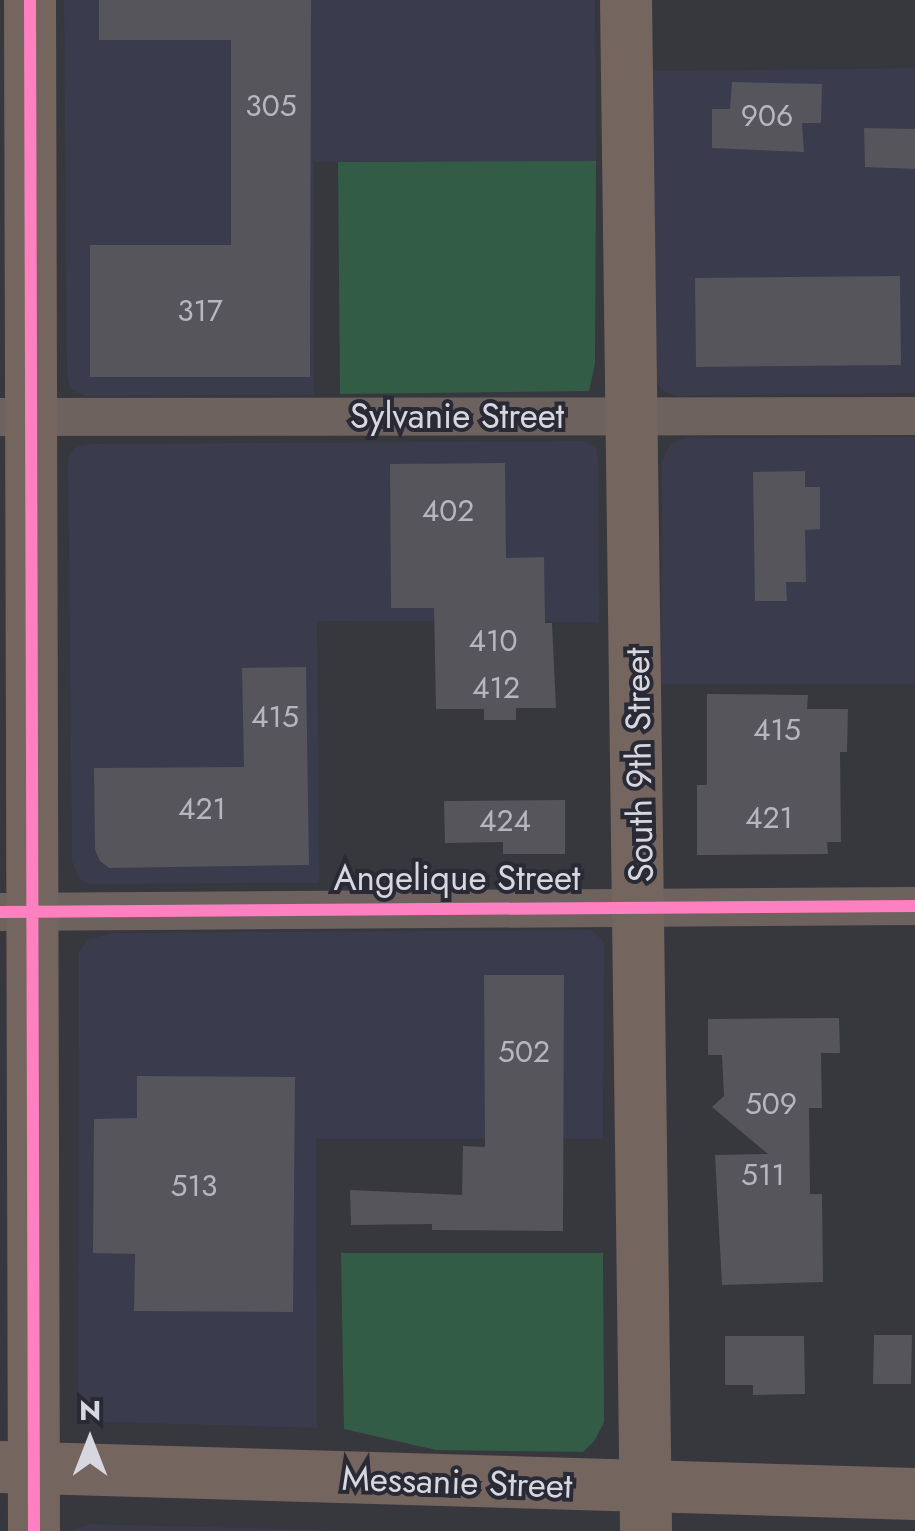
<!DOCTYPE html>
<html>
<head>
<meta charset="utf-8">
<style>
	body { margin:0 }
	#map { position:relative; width:915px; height:1531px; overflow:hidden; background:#37373e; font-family:Jost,sans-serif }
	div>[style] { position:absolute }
	.built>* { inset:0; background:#3a3b4d }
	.industrial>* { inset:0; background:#3d3a4a }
	.green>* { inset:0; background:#335c46 }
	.building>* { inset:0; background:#55555b }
	.street>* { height:38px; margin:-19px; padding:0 19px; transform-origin:19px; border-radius:19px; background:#6e625f }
	.secondary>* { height:52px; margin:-26px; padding:0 26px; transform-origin:26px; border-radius:26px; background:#75655f }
	.cycleway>* { height:12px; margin:-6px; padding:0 6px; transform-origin:6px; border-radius:6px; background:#ff80c0 }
	span { translate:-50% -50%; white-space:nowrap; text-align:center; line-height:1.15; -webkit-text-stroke:8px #2a2a37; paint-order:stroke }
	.number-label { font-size:30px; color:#b6b6be }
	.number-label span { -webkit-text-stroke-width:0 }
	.street-label { font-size:35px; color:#d7d7df }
	.north { position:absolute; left:40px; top:1391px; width:100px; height:100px; -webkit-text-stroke:8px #2a2a37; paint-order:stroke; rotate:0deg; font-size:28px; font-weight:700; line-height:40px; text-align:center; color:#d7d7df }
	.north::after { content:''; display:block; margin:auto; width:35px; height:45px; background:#d7d7df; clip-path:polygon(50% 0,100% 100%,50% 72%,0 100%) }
</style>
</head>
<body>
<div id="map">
	<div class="built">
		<div style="clip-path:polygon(64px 0,595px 0,596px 161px,314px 162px,314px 395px,85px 396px,70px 388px,67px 374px)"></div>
		<div style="clip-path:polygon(915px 68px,915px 393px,676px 396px,663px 391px,657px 382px,652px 71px)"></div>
		<div style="clip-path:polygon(915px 437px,915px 684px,661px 684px,662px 460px,670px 445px,684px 438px)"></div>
		<div style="clip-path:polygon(584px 441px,596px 448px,598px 462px,599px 622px,317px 621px,319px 883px,89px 884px,79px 878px,72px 861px,68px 459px,74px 448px,90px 444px)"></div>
		<div style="clip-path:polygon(592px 930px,604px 942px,603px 1139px,316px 1139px,317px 1428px,103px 1422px,84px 1410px,78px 1391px,79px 952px,88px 939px,114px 933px)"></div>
	</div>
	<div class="industrial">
		<div style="clip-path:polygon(91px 1524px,321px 1530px,321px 1531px,70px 1531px)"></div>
	</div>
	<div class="green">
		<div style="clip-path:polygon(596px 161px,595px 364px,589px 391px,340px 394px,338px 162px)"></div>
		<div style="clip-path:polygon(341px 1253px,603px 1253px,604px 1422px,595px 1440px,583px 1452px,436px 1450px,344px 1429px)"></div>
	</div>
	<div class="building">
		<div style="clip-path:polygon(99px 0,311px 0,310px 377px,90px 377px,90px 245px,231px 245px,231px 40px,99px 40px)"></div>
		<div style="clip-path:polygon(732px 82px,822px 84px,821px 123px,802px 123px,804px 152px,712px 148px,712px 109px,730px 109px)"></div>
		<div style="clip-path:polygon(864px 128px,915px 129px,915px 169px,865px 167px)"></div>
		<div style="clip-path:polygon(900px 276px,901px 365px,696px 367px,695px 278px)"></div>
		<div style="clip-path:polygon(505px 463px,506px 558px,544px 557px,545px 623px,552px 623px,556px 708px,516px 708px,516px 720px,484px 720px,484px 709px,436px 709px,434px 608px,391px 608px,390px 464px)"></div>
		<div style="clip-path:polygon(805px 471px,805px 487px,820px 487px,820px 529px,805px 530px,806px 582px,786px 582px,787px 601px,755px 601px,753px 472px)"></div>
		<div style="clip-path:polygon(306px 667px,309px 865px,109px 868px,100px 861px,95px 850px,94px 768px,244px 767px,242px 668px)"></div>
		<div style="clip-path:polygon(707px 694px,808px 695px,807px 709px,848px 709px,847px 752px,840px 752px,841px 842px,827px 842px,828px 854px,697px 855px,697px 785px,707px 785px)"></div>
		<div style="clip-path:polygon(565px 800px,565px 854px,503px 854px,503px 842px,445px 843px,444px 801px)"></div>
		<div style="clip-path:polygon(484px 975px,564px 975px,563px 1231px,432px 1230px,432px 1224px,351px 1225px,350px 1190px,462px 1195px,463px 1146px,485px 1147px)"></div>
		<div style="clip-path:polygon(839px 1018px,840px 1053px,821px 1053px,822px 1108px,809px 1108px,810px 1194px,822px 1194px,823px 1282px,722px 1285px,715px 1155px,768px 1154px,712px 1107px,724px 1096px,722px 1055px,708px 1055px,708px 1019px)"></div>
		<div style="clip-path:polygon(137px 1076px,295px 1077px,293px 1312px,134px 1311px,135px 1254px,93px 1253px,94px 1119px,137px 1118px)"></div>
		<div style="clip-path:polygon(874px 1335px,912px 1335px,911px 1384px,873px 1384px)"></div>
		<div style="clip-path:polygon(725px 1336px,804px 1336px,805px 1394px,753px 1395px,753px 1385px,725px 1385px)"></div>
	</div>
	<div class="street">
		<div style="left:0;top:417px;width:915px;rotate:-0.06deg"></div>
		<div style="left:0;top:912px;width:915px;rotate:-0.38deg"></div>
	</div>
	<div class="secondary">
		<div style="left:30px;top:0;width:1531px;rotate:89.85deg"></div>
		<div style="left:626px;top:0;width:1531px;rotate:89.25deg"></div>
		<div style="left:2px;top:1467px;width:913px;rotate:1.69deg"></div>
	</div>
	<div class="cycleway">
		<div style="left:30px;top:0;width:1531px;rotate:89.85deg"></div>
		<div style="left:0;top:912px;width:915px;rotate:-0.38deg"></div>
	</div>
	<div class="number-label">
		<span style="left:271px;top:106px">305</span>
		<span style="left:767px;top:116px">906</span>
		<span style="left:200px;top:311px">317</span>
		<span style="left:448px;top:511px">402</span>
		<span style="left:493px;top:641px">410</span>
		<span style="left:496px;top:688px">412</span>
		<span style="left:275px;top:717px">415</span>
		<span style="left:777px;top:730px">415</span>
		<span style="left:202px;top:809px">421</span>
		<span style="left:769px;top:818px">421</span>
		<span style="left:505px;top:821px">424</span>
		<span style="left:524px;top:1052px">502</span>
		<span style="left:771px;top:1104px">509</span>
		<span style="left:763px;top:1175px">511</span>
		<span style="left:194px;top:1186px">513</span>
	</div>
	<div class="street-label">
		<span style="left:457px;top:416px">Sylvanie Street</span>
		<span style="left:639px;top:765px;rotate:-91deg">South 9th Street</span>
		<span style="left:457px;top:878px">Angelique Street</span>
		<span style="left:457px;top:1482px;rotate:2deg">Messanie Street</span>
	</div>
	<div class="north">N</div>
</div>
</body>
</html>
